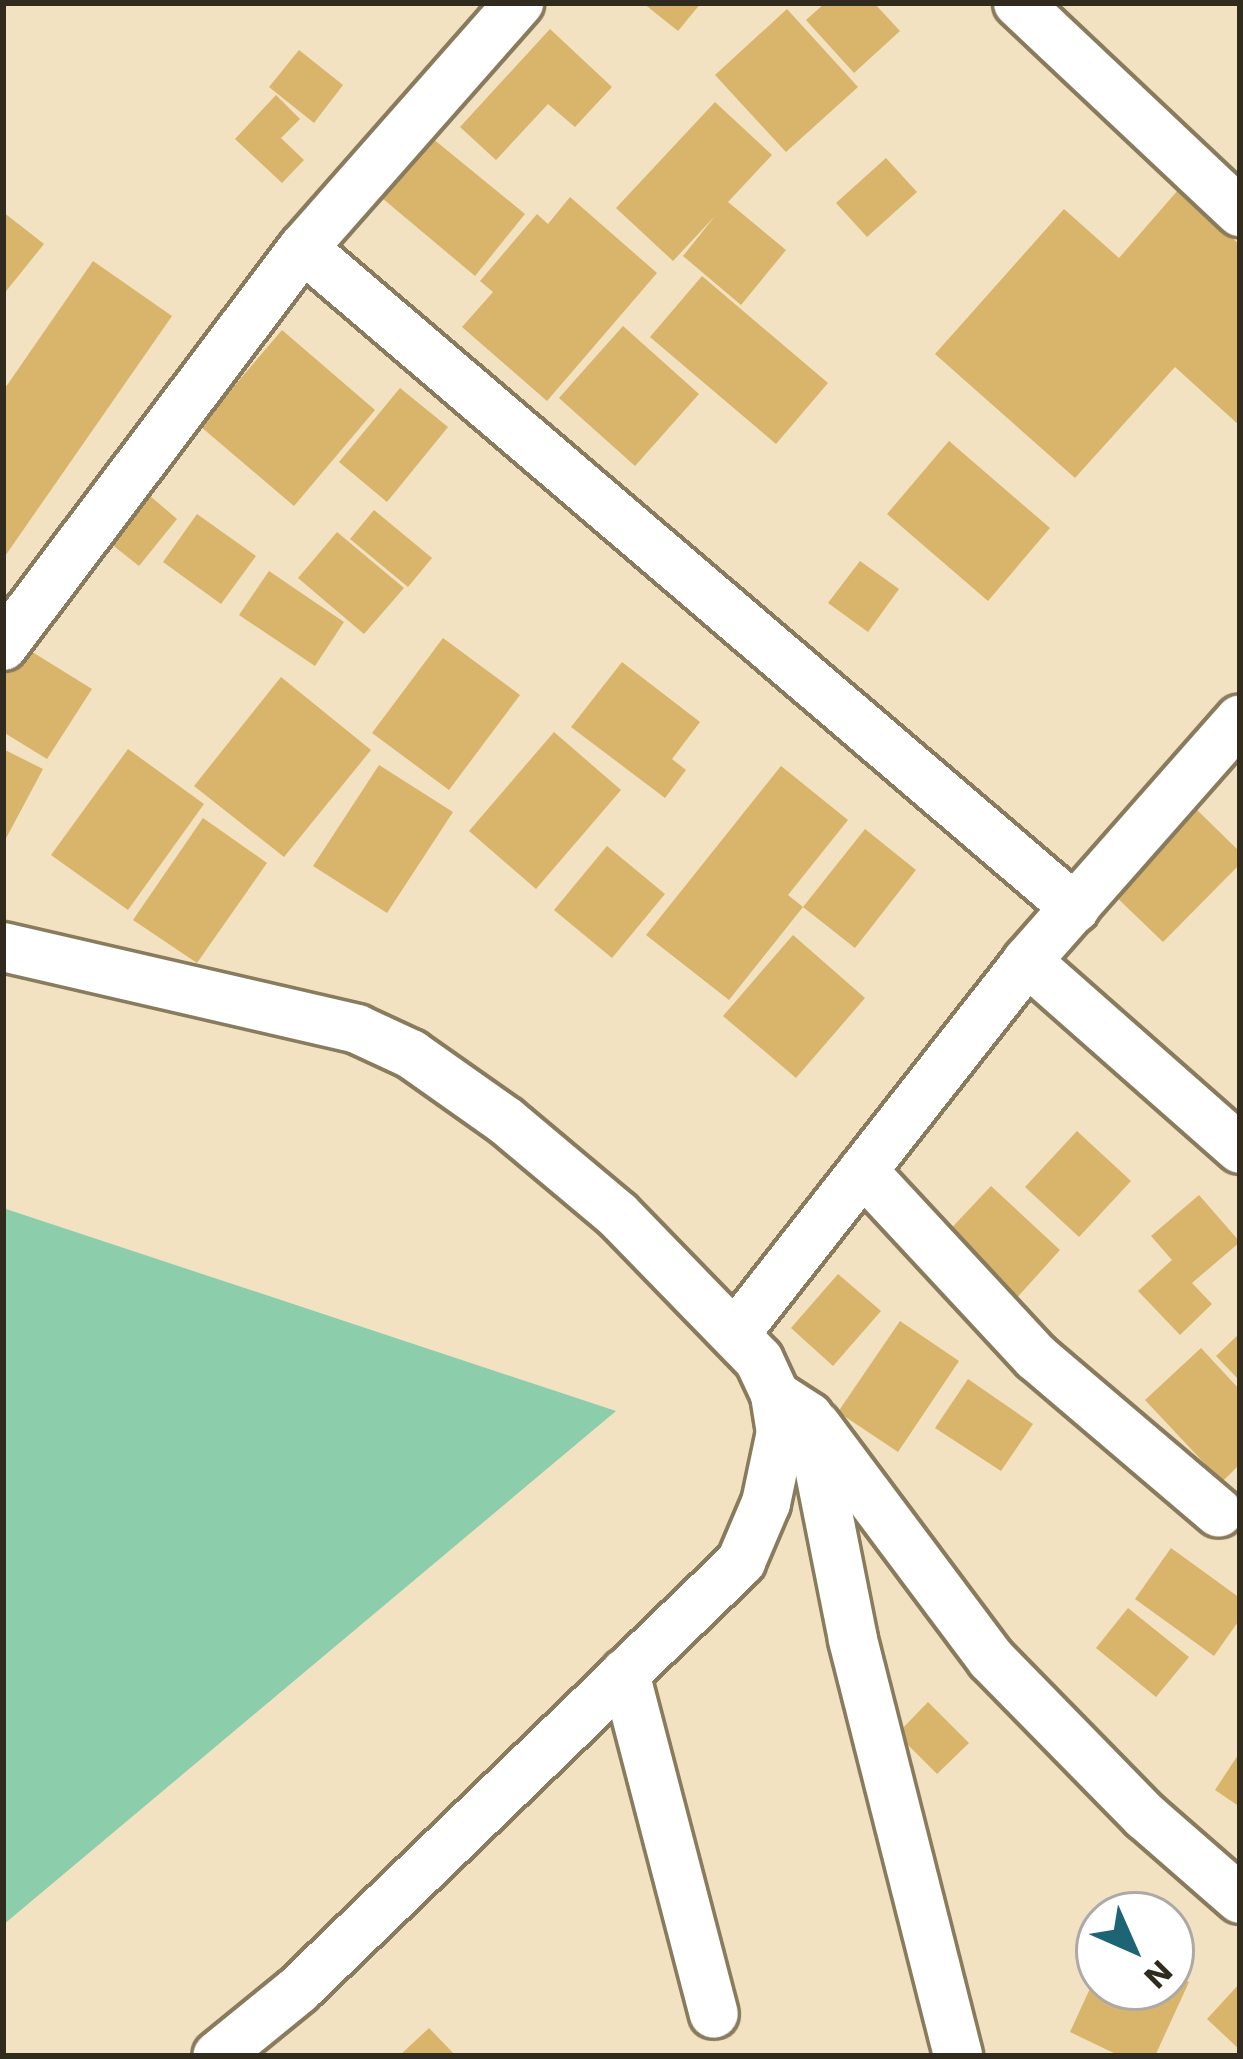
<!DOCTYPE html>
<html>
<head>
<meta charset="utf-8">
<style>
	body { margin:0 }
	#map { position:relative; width:1243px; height:2059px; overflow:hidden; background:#f2e2c1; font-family:"Work Sans",sans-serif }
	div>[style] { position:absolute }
	.green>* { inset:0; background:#8cceab }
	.building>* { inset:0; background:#d8b56b }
	.roads { filter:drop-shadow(3px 0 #897b5d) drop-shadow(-3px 0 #897b5d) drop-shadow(0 3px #897b5d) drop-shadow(0 -3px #897b5d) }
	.minor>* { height:48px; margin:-24px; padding:0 24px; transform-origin:24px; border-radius:24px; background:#fff }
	span { translate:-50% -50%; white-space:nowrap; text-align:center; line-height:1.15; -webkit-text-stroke:10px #fff; paint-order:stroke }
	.frame { position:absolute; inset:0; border:6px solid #312b1e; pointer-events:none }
	.north { position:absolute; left:1075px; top:1891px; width:120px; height:120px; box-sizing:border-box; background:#fff; border:3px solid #adaaa5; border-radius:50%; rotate:135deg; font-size:33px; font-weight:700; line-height:48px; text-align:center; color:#312b1e }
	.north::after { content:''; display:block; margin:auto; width:42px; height:54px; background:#1d6474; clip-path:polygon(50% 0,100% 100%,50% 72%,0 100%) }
</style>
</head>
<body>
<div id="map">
	<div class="green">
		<div style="clip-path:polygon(3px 1208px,616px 1411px,3px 1925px)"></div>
	</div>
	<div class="building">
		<div style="clip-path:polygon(643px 3px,701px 3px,678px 31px)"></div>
		<div style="clip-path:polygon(825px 3px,874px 3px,900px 31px,854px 73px,806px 20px)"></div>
		<div style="clip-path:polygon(787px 9px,858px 87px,786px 152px,715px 75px)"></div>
		<div style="clip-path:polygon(550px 29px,612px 87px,575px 127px,548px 104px,496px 160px,460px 127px)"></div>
		<div style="clip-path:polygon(299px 50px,343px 85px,314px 123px,269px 87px)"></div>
		<div style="clip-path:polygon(276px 95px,300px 119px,281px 138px,304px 160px,282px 183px,235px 139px)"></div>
		<div style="clip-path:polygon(715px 102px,772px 155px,728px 202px,786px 250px,741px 305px,683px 256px,715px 216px,673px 261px,616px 208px)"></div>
		<div style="clip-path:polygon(432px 138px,525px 214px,475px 276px,382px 198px)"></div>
		<div style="clip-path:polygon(886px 158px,917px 192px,867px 237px,836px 203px)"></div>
		<div style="clip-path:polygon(1178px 190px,1240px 245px,1240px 426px,1175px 367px,1075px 478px,935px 354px,1064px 209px,1119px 258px)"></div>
		<div style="clip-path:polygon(570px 197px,657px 273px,547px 401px,462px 327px,493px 292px,480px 281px,537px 214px,548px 224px)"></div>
		<div style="clip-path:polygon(3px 212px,44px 244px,3px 295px)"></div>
		<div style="clip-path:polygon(93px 261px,172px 316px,3px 559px,3px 391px)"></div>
		<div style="clip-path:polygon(702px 276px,828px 383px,776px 444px,650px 337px)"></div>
		<div style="clip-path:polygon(623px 326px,699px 394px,635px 466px,559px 398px)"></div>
		<div style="clip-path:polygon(282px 330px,375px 410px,294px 506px,200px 426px)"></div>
		<div style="clip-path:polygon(400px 388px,448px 427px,387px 502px,339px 462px)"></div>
		<div style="clip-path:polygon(949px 441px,1050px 528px,988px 601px,887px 514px)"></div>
		<div style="clip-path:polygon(149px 495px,177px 519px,139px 566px,110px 543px)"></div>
		<div style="clip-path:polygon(374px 510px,432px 558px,408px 587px,350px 539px)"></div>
		<div style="clip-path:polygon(197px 514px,256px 556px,221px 604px,163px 562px)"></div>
		<div style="clip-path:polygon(337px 532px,404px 588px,364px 634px,298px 578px)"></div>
		<div style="clip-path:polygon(860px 561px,899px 589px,868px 632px,828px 603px)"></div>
		<div style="clip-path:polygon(269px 571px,344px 622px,315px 666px,239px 615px)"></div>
		<div style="clip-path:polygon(443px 638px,520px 695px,449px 790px,372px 733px)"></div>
		<div style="clip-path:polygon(21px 645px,92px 689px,47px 759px,3px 732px,3px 674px)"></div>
		<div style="clip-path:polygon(622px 662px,700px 722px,672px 759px,686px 770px,665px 798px,571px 727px)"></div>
		<div style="clip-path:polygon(281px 677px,371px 750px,284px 857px,194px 786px)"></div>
		<div style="clip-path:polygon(554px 732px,621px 790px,536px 889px,469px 831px)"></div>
		<div style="clip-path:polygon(3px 749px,43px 769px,3px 844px)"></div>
		<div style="clip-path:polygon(128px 749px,204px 804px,128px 910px,51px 855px)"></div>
		<div style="clip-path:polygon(379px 765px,453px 812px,387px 913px,313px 866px)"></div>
		<div style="clip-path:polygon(781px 766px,848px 820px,788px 895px,803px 907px,729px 1000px,646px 935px)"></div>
		<div style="clip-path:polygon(1192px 805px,1240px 852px,1240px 864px,1163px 942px,1109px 890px)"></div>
		<div style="clip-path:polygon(203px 818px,267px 863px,197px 963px,133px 920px)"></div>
		<div style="clip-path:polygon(865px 829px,916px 870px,855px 948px,803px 907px)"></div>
		<div style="clip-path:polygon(607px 846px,665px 894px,612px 958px,554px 910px)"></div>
		<div style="clip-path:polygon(793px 935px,865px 998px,796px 1078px,723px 1016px)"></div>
		<div style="clip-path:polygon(1077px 1131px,1131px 1181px,1079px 1237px,1025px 1187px)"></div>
		<div style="clip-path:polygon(991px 1186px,1060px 1250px,1014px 1301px,945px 1235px)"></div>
		<div style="clip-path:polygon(1199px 1195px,1240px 1242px,1192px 1283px,1212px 1304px,1180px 1335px,1138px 1291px,1172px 1260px,1151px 1236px)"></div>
		<div style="clip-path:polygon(838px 1274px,881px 1311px,833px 1366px,791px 1328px)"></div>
		<div style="clip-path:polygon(900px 1321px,959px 1361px,898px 1452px,838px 1412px)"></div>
		<div style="clip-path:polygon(1240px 1333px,1240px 1381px,1216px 1356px)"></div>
		<div style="clip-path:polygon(1201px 1348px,1240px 1390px,1240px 1464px,1222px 1482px,1145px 1400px)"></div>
		<div style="clip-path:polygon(968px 1379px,1033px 1424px,1001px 1471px,935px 1428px)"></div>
		<div style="clip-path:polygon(1171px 1548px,1240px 1598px,1240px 1619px,1214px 1656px,1135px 1599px)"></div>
		<div style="clip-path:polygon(1128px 1608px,1189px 1657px,1156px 1697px,1096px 1648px)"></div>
		<div style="clip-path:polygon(928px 1702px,969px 1743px,937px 1774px,897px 1734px)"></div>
		<div style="clip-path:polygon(1240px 1752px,1240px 1807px,1215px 1790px)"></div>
		<div style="clip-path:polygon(1099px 1969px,1099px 1987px,1171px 1987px,1171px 1974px,1189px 1982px,1155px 2056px,1120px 2056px,1070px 2032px)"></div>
		<div style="clip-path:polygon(1240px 1983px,1240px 2050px,1207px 2019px)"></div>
		<div style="clip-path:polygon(429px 2028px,456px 2056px,399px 2056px)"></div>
	</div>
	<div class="roads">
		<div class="minor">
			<div style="left:1018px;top:3px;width:305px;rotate:43.3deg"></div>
			<div style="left:303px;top:248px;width:1016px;rotate:40.53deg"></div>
			<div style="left:3px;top:646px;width:498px;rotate:-53deg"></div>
			<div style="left:303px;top:248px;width:327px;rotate:-48.6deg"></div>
			<div style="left:3px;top:947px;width:363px;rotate:13deg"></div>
			<div style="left:357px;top:1029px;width:60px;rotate:24.8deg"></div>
			<div style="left:411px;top:1054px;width:116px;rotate:35.2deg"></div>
			<div style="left:506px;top:1121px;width:145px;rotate:40deg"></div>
			<div style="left:617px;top:1214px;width:204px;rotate:45.8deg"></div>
			<div style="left:759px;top:1360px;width:38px;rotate:65deg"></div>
			<div style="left:775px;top:1395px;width:37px;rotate:81deg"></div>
			<div style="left:781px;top:1432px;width:73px;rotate:101.9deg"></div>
			<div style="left:766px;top:1503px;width:64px;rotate:113deg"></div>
			<div style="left:741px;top:1562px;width:616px;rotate:135.99deg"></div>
			<div style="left:298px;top:1990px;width:104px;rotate:140.8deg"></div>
			<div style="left:1027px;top:961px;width:284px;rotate:41.4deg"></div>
			<div style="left:863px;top:1171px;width:254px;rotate:47.1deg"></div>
			<div style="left:1036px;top:1357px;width:240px;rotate:40.4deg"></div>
			<div style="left:735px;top:1334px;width:474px;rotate:-51.9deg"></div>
			<div style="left:1027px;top:961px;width:322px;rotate:-48.6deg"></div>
			<div style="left:775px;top:1395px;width:40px;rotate:32.9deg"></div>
			<div style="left:809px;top:1417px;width:227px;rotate:78.8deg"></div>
			<div style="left:853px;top:1640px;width:429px;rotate:75.8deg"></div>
			<div style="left:816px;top:1425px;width:292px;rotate:53.2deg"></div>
			<div style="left:991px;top:1659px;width:220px;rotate:45.6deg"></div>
			<div style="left:1145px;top:1816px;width:126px;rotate:41.1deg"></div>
			<div style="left:625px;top:1673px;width:352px;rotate:75.4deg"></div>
		</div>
	</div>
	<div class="frame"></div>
	<div class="north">N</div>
</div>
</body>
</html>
